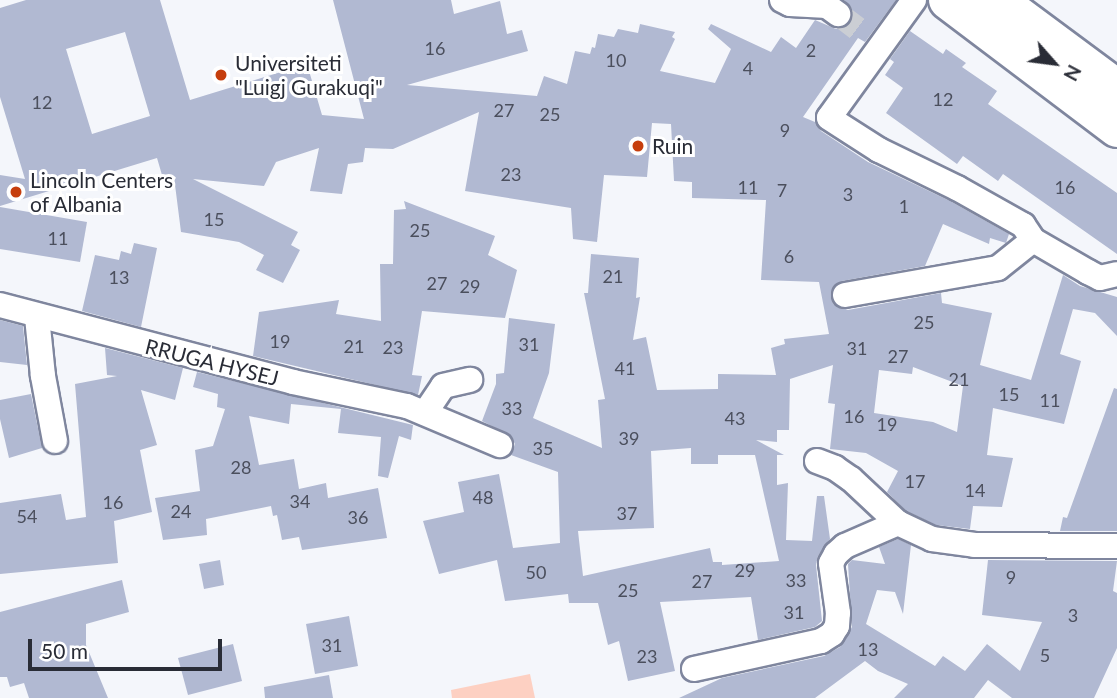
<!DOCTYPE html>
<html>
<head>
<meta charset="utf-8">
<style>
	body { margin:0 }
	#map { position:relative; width:1117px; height:698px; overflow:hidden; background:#f4f6fb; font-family:Lato,sans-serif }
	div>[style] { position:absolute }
	.green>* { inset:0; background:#fdd0c2 }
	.building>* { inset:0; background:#b1b9d2 }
	.minor-tunnel>* { height:24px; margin-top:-12px; transform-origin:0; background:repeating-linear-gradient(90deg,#cbced4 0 24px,transparent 0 36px) }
	.roads { filter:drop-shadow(2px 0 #7f869e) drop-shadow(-2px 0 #7f869e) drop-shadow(0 2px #7f869e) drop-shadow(0 -2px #7f869e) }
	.minor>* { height:24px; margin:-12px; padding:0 12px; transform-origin:12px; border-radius:12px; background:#fff }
	.primary>* { height:38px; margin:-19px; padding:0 19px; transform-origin:19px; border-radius:19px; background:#fff }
	.dots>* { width:19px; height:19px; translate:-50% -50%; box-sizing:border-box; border:4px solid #fff; border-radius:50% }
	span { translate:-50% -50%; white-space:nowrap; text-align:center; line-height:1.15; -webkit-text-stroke:6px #fff; paint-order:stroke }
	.number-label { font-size:18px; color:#4b4f5d }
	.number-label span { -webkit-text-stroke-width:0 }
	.poi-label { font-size:21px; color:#292c36 }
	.left { translate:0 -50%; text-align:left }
	.street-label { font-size:21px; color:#292c36 }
	.north { position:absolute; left:1019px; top:28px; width:70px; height:70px; -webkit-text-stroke:5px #fff; paint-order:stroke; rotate:118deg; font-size:19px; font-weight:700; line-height:28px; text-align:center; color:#292c36 }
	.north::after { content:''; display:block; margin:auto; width:24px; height:32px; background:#292c36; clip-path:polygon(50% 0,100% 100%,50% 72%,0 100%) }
	.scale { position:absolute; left:28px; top:639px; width:194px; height:32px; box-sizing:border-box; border:4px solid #292c36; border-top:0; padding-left:9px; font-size:21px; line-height:24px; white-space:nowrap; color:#292c36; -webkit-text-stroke:5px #fff; paint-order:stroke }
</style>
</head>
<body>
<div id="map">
	<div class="green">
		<div style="clip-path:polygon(530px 674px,535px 698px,452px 698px,451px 690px)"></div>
	</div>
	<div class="building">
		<div style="clip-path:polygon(evenodd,26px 0,160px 0,190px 100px,307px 64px,322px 115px,364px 119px,333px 0,451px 0,454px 14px,500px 1px,507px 34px,522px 30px,528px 51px,407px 85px,537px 96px,544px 76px,567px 84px,575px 51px,590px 54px,592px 47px,595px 48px,598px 34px,614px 37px,618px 29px,638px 33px,640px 24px,675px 32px,672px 37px,675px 39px,660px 71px,715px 83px,731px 49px,708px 29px,711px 24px,771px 52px,781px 37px,796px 48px,815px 20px,836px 29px,845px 27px,853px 15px,851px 7px,844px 0,896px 0,865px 42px,858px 38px,803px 117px,815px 122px,821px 131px,868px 162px,950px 201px,1009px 234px,1006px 243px,990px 238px,989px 244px,943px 224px,925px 266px,842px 281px,831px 291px,833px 304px,848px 310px,941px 293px,942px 303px,992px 313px,980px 365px,1031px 380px,1063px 275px,1080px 286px,1117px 297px,1117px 336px,1095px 313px,1073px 309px,1060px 354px,1081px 361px,1064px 424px,993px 408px,987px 455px,1013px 458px,1002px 507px,973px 506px,970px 529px,936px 525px,906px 511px,887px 492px,898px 471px,866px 453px,830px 449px,835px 404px,828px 403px,833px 365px,790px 379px,789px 430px,777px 430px,777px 442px,756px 440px,784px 455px,777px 455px,777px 485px,788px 483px,786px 540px,812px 541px,817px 496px,824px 496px,830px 539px,818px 556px,816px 565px,822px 621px,815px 627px,758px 640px,751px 597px,660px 602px,675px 671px,628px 681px,619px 641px,608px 645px,598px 603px,569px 603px,568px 594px,505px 601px,497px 560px,439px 574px,423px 521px,464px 512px,458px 482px,499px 474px,513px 548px,560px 543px,558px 472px,511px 455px,515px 444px,511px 436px,482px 421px,496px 384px,496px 374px,504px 373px,509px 318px,555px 324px,549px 373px,533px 418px,602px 448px,598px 400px,605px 399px,584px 293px,588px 293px,591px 254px,639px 258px,636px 298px,640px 297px,633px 340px,646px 337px,657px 390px,718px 389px,718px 374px,776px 375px,771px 348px,785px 344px,784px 339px,829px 334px,819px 282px,761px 280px,766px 200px,692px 198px,692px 182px,674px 181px,671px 124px,652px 123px,647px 177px,604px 175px,597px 242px,573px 239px,571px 208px,465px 191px,479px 112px,393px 149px,365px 148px,363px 162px,348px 164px,342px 194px,310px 191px,319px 148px,276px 162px,264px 186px,193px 179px,298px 232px,291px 245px,300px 250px,283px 283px,256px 270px,264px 255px,239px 242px,181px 232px,174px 177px,162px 175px,157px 158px,0 206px,0 175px,25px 179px,0 97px,0 8px,26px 0,125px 32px,150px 116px,92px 134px,66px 49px,125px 32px,26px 0,913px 367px,963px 386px,957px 432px,933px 422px,874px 413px,879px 370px,912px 374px,913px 367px,26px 0,691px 448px,691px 464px,718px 464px,718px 455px,755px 455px,779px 561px,722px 565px,722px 562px,713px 562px,710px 548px,583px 576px,578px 531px,654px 528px,651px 451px,691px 448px)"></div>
		<div style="clip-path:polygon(910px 31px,943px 54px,946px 49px,966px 63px,962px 67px,997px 91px,988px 104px,1117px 193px,1117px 254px,1003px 174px,998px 181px,963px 156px,957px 164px,886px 113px,903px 88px,885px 75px,894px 62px,890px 59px)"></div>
		<div style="clip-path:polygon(404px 201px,495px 236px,488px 255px,517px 270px,505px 318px,422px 311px,412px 375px,422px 376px,418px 395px,253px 356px,259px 312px,339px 300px,336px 314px,381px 321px,380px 264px,393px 264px,394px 210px,406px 209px)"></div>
		<div style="clip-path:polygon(0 207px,87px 222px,80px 262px,0 249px)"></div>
		<div style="clip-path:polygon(134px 243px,157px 248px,141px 327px,82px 311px,95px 255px,119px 260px,121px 251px,131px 254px)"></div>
		<div style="clip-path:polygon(0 320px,23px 326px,27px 365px,0 362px)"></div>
		<div style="clip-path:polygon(105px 348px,183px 368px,175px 400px,141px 390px,157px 445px,140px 450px,152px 512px,114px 521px,118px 563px,0 574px,0 503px,61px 494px,66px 520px,86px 517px,75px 384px,117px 376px,107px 375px)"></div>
		<div style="clip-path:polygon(197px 372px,413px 425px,411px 440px,399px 436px,388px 478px,378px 476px,381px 437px,338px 433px,341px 409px,291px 404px,289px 424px,249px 416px,259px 465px,294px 459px,299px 489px,326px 483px,328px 498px,378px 488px,387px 538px,302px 550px,299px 537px,282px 540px,277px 515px,273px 516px,271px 506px,206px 519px,207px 535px,163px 540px,155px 498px,200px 491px,195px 450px,213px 446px,225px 409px,217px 407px,218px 394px,193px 387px)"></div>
		<div style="clip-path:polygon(1114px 388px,1117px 389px,1117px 531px,1060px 531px,1063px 517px,1067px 518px)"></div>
		<div style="clip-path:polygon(31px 394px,42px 448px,9px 458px,0 419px,0 400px)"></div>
		<div style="clip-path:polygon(898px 539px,911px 545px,903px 614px,895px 592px,877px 590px,866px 624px,935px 666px,943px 656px,965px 671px,987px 644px,1020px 671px,1042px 622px,982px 615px,988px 560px,1117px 561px,1113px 591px,1117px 593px,1117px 648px,1094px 698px,1012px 698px,988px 680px,974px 698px,894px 698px,908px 684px,878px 671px,865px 661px,815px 698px,679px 698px,722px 678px,824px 656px,840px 647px,852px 627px,848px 564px,852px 560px,885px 564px,879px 547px)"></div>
		<div style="clip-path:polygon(220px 560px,224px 585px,204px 589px,199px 564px)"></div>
		<div style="clip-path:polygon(122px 580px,129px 612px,86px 624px,86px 645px,108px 698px,29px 698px,24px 683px,10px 687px,7px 677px,0 677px,0 612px)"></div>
		<div style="clip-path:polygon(349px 616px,358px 666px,315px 674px,306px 624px)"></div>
		<div style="clip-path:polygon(233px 644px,242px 681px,188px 695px,178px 658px)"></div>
		<div style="clip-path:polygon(329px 675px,333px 698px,265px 698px,264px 687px)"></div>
	</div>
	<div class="minor-tunnel">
		<div style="left:838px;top:14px;width:30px;rotate:37deg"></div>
	</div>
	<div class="roads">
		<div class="minor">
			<div style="left:782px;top:0;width:9px;rotate:27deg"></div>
			<div style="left:790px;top:4px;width:37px;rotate:3deg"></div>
			<div style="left:827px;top:6px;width:14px;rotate:36deg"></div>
			<div style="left:914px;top:0;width:145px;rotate:125.8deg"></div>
			<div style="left:829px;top:118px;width:59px;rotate:32.6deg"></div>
			<div style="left:879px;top:150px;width:87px;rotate:26deg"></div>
			<div style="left:957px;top:188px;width:76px;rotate:29.3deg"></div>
			<div style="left:1023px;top:225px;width:18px;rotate:56deg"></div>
			<div style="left:1033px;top:240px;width:64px;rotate:30.2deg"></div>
			<div style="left:1088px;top:272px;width:13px;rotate:27deg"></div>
			<div style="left:1100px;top:278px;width:17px;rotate:-13deg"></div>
			<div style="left:845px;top:295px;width:155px;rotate:-10deg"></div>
			<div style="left:998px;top:268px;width:45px;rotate:-38.7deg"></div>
			<div style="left:0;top:305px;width:303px;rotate:14.7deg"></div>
			<div style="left:293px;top:382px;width:116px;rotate:11.9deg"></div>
			<div style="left:407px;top:406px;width:101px;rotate:22.8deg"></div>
			<div style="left:37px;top:317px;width:59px;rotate:84.2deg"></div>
			<div style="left:43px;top:376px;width:66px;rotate:79.5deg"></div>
			<div style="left:425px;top:413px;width:32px;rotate:-56deg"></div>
			<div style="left:443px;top:386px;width:28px;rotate:-13deg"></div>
			<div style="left:817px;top:461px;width:19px;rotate:21deg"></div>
			<div style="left:835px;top:468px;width:19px;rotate:35deg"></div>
			<div style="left:851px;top:479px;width:64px;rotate:43.1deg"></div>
			<div style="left:898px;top:523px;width:38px;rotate:25deg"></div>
			<div style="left:932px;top:539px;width:43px;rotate:7.9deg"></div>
			<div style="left:975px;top:545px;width:142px;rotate:0.4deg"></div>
			<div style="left:694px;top:669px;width:130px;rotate:-12.4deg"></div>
			<div style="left:821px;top:641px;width:13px;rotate:-32deg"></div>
			<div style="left:832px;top:634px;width:9px;rotate:-58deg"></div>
			<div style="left:837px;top:626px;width:13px;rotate:-86deg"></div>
			<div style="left:838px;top:613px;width:50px;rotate:-98deg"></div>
			<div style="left:831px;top:563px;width:10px;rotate:-61deg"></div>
			<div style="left:836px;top:554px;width:12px;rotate:-42deg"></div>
			<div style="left:845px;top:546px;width:58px;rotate:-23.5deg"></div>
		</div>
		<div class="primary">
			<div style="left:948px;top:0;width:212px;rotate:37.1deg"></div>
			<div style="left:997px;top:0;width:149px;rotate:36.6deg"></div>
		</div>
	</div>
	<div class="dots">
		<div style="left:221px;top:75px;background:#c63e0d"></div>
		<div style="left:638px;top:146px;background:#c63e0d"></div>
		<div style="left:16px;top:192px;background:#c63e0d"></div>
	</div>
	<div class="number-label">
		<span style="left:435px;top:48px">16</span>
		<span style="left:811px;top:50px">2</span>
		<span style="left:616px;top:60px">10</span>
		<span style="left:748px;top:68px">4</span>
		<span style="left:943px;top:99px">12</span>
		<span style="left:42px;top:102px">12</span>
		<span style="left:504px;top:110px">27</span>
		<span style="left:550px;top:114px">25</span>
		<span style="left:785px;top:130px">9</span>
		<span style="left:511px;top:174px">23</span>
		<span style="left:748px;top:187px">11</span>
		<span style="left:1065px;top:187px">16</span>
		<span style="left:782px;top:190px">7</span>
		<span style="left:848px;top:194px">3</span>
		<span style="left:904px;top:206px">1</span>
		<span style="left:214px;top:219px">15</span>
		<span style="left:420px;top:230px">25</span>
		<span style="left:58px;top:238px">11</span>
		<span style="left:789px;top:256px">6</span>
		<span style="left:613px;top:276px">21</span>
		<span style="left:119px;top:277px">13</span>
		<span style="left:437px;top:283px">27</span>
		<span style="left:470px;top:286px">29</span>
		<span style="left:924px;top:322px">25</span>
		<span style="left:280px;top:341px">19</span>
		<span style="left:529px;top:344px">31</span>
		<span style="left:354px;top:346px">21</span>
		<span style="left:393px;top:347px">23</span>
		<span style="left:857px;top:348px">31</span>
		<span style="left:898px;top:356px">27</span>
		<span style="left:625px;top:368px">41</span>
		<span style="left:959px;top:379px">21</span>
		<span style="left:1009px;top:394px">15</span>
		<span style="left:1050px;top:400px">11</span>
		<span style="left:512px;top:408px">33</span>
		<span style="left:854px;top:416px">16</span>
		<span style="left:735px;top:418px">43</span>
		<span style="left:887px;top:424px">19</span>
		<span style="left:629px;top:438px">39</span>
		<span style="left:543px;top:448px">35</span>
		<span style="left:241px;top:467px">28</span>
		<span style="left:915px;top:481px">17</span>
		<span style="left:975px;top:490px">14</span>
		<span style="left:483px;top:497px">48</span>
		<span style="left:300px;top:501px">34</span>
		<span style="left:113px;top:502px">16</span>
		<span style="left:181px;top:511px">24</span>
		<span style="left:627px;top:513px">37</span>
		<span style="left:27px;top:516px">54</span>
		<span style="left:358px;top:517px">36</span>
		<span style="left:745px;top:570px">29</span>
		<span style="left:536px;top:572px">50</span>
		<span style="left:1011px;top:577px">9</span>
		<span style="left:796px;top:580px">33</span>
		<span style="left:702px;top:581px">27</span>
		<span style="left:628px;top:590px">25</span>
		<span style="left:794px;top:612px">31</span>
		<span style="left:1073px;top:615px">3</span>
		<span style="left:332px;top:645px">31</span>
		<span style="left:868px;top:649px">13</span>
		<span style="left:1045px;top:655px">5</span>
		<span style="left:647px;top:656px">23</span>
	</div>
	<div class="poi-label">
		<span class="left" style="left:235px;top:75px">Universiteti<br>"Luigj Gurakuqi"</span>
		<span class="left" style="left:652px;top:146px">Ruin</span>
		<span class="left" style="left:30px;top:192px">Lincoln Centers<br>of Albania</span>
	</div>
	<div class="street-label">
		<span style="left:212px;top:362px;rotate:14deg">RRUGA HYSEJ</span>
	</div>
	<div class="north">N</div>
	<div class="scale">50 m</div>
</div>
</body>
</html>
